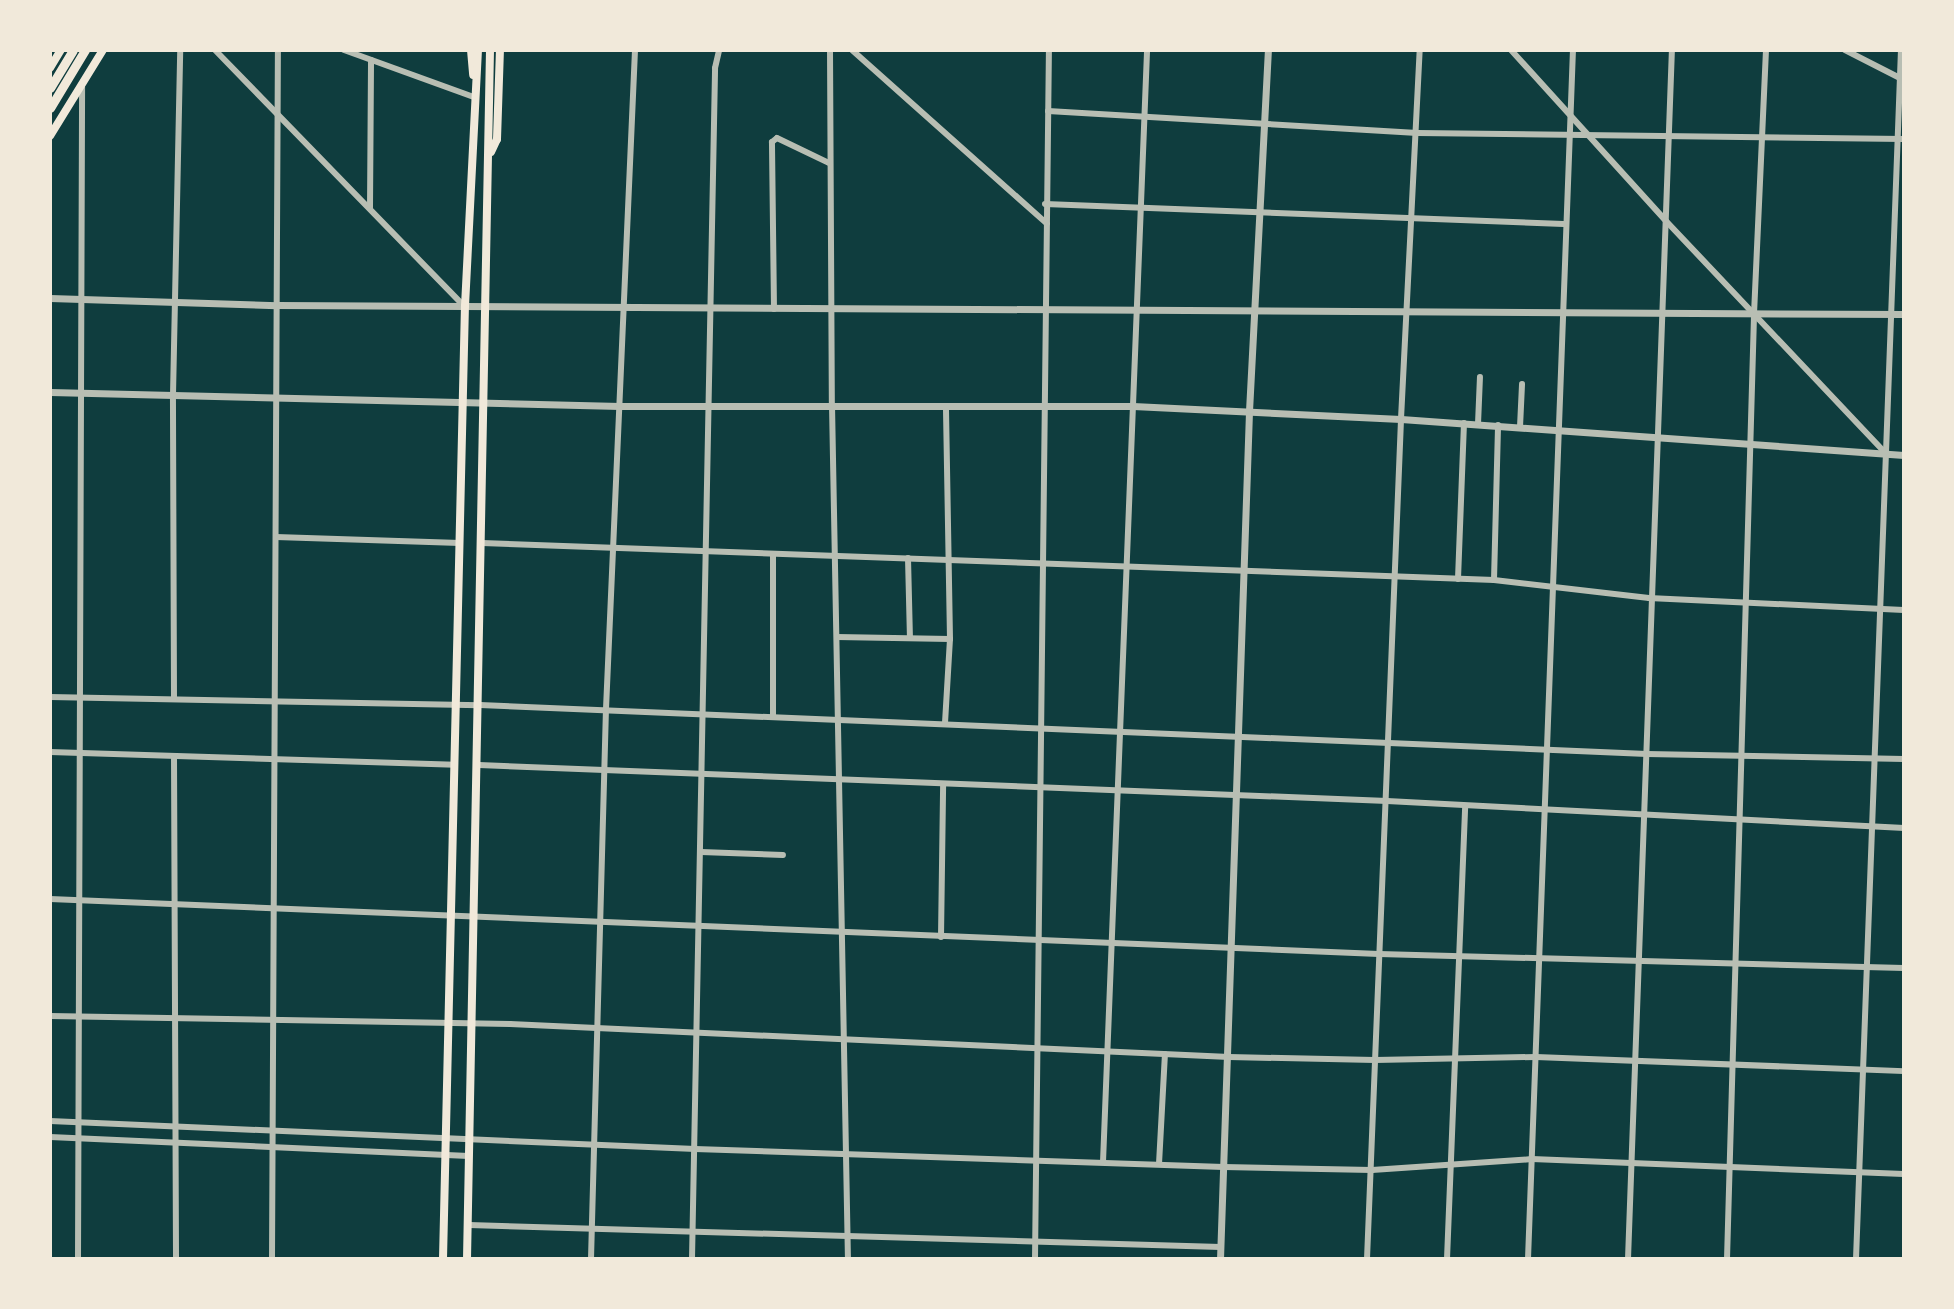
<!DOCTYPE html>
<html>
<head>
<meta charset="utf-8">
<style>
	body { margin:0 }
	#map { position:relative; width:1954px; height:1309px; overflow:hidden; background:#0f3d3e; font-family:"DejaVu Sans",sans-serif }
	div>[style] { position:absolute }
	.minor>* { height:6px; margin:-3px; padding:0 3px; transform-origin:3px; border-radius:3px; background:#b8beb3 }
	.tertiary>* { height:7px; margin:-3.5px; padding:0 3.5px; transform-origin:3.5px; border-radius:3.5px; background:#b8beb3 }
	.secondary>* { height:8px; margin:-4px; padding:0 4px; transform-origin:4px; border-radius:4px; background:#f1e9da }
	.primary>* { height:9px; margin:-4.5px; padding:0 4.5px; transform-origin:4.5px; border-radius:4.5px; background:#f1e9da }
	span { translate:-50% -50%; white-space:nowrap; text-align:center; line-height:1.15; -webkit-text-stroke:6px #f1e9da; paint-order:stroke }
	.frame { position:absolute; inset:0; border:52px solid #f1e9da; pointer-events:none }
</style>
</head>
<body>
<div id="map">
	<div class="minor">
		<div style="left:215px;top:50px;width:357px;rotate:45.8deg"></div>
		<div style="left:344px;top:50px;width:138px;rotate:19.9deg"></div>
		<div style="left:830px;top:50px;width:355px;rotate:89.7deg"></div>
		<div style="left:832px;top:405px;width:854px;rotate:88.93deg"></div>
		<div style="left:852px;top:50px;width:261px;rotate:41.7deg"></div>
		<div style="left:1511px;top:50px;width:231px;rotate:47.8deg"></div>
		<div style="left:1666px;top:221px;width:320px;rotate:46.6deg"></div>
		<div style="left:1845px;top:50px;width:66px;rotate:27deg"></div>
		<div style="left:1048px;top:111px;width:370px;rotate:3.4deg"></div>
		<div style="left:1417px;top:133px;width:487px;rotate:0.7deg"></div>
		<div style="left:1045px;top:204px;width:519px;rotate:2.21deg"></div>
		<div style="left:370px;top:208px;width:148px;rotate:-89.6deg"></div>
		<div style="left:774px;top:309px;width:167px;rotate:-90.7deg"></div>
		<div style="left:772px;top:142px;width:6px;rotate:-39deg"></div>
		<div style="left:777px;top:138px;width:58px;rotate:25.7deg"></div>
		<div style="left:1478px;top:424px;width:47px;rotate:-87.6deg"></div>
		<div style="left:1520px;top:427px;width:43px;rotate:-87.3deg"></div>
		<div style="left:276px;top:537px;width:184px;rotate:1.9deg"></div>
		<div style="left:482px;top:543px;width:1013px;rotate:2.09deg"></div>
		<div style="left:1494px;top:580px;width:156px;rotate:6.6deg"></div>
		<div style="left:1649px;top:598px;width:255px;rotate:2.7deg"></div>
		<div style="left:908px;top:558px;width:80px;rotate:88.6deg"></div>
		<div style="left:1458px;top:579px;width:156px;rotate:-87.8deg"></div>
		<div style="left:1494px;top:580px;width:155px;rotate:-88.5deg"></div>
		<div style="left:837px;top:637px;width:113px;rotate:1deg"></div>
		<div style="left:50px;top:697px;width:430px;rotate:1.1deg"></div>
		<div style="left:480px;top:705px;width:1168px;rotate:2.4deg"></div>
		<div style="left:1647px;top:754px;width:257px;rotate:1.1deg"></div>
		<div style="left:174px;top:698px;width:303px;rotate:-90.2deg"></div>
		<div style="left:173px;top:395px;width:345px;rotate:-88.8deg"></div>
		<div style="left:773px;top:716px;width:162px;rotate:-90deg"></div>
		<div style="left:945px;top:723px;width:84px;rotate:-86.6deg"></div>
		<div style="left:950px;top:639px;width:232px;rotate:-91deg"></div>
		<div style="left:50px;top:752px;width:405px;rotate:1.8deg"></div>
		<div style="left:174px;top:756px;width:503px;rotate:89.77deg"></div>
		<div style="left:479px;top:765px;width:909px;rotate:2.27deg"></div>
		<div style="left:1387px;top:801px;width:518px;rotate:2.99deg"></div>
		<div style="left:701px;top:852px;width:82px;rotate:2.1deg"></div>
		<div style="left:50px;top:899px;width:1330px;rotate:2.37deg"></div>
		<div style="left:1379px;top:954px;width:525px;rotate:1.53deg"></div>
		<div style="left:941px;top:937px;width:152px;rotate:-89.2deg"></div>
		<div style="left:50px;top:1016px;width:460px;rotate:1deg"></div>
		<div style="left:510px;top:1024px;width:720px;rotate:2.63deg"></div>
		<div style="left:1229px;top:1057px;width:146px;rotate:1.2deg"></div>
		<div style="left:1375px;top:1060px;width:161px;rotate:-1.1deg"></div>
		<div style="left:1536px;top:1057px;width:368px;rotate:2.2deg"></div>
		<div style="left:50px;top:1121px;width:646px;rotate:2.49deg"></div>
		<div style="left:695px;top:1149px;width:529px;rotate:1.95deg"></div>
		<div style="left:1224px;top:1167px;width:148px;rotate:1.2deg"></div>
		<div style="left:1372px;top:1170px;width:160px;rotate:-3.9deg"></div>
		<div style="left:1532px;top:1159px;width:372px;rotate:2.3deg"></div>
		<div style="left:50px;top:1137px;width:419px;rotate:2.6deg"></div>
		<div style="left:1103px;top:1162px;width:1113px;rotate:-87.73deg"></div>
		<div style="left:1159px;top:1164px;width:110px;rotate:-86.9deg"></div>
		<div style="left:469px;top:1225px;width:752px;rotate:1.68deg"></div>
		<div style="left:78px;top:1259px;width:1172px;rotate:-89.8deg"></div>
		<div style="left:272px;top:1259px;width:1209px;rotate:-89.72deg"></div>
		<div style="left:591px;top:1259px;width:550px;rotate:-88.44deg"></div>
		<div style="left:606px;top:709px;width:660px;rotate:-87.48deg"></div>
		<div style="left:692px;top:1259px;width:1191px;rotate:-88.89deg"></div>
		<div style="left:715px;top:68px;width:18px;rotate:-77deg"></div>
		<div style="left:1035px;top:1259px;width:1209px;rotate:-89.34deg"></div>
		<div style="left:1367px;top:1259px;width:841px;rotate:-87.68deg"></div>
		<div style="left:1401px;top:419px;width:369px;rotate:-87.1deg"></div>
		<div style="left:1447px;top:1259px;width:452px;rotate:-87.7deg"></div>
		<div style="left:1528px;top:1259px;width:1210px;rotate:-87.87deg"></div>
		<div style="left:1628px;top:1259px;width:1210px;rotate:-87.92deg"></div>
		<div style="left:1727px;top:1259px;width:945px;rotate:-88.36deg"></div>
		<div style="left:1754px;top:314px;width:264px;rotate:-87.4deg"></div>
		<div style="left:1856px;top:1259px;width:1210px;rotate:-87.87deg"></div>
	</div>
	<div class="tertiary">
		<div style="left:50px;top:298px;width:227px;rotate:1.8deg"></div>
		<div style="left:277px;top:305px;width:1627px;rotate:0.32deg"></div>
		<div style="left:50px;top:392px;width:570px;rotate:1.41deg"></div>
		<div style="left:620px;top:406px;width:513px"></div>
		<div style="left:1133px;top:406px;width:268px;rotate:2.8deg"></div>
		<div style="left:1401px;top:419px;width:504px;rotate:4.09deg"></div>
		<div style="left:1220px;top:1259px;width:848px;rotate:-88.04deg"></div>
		<div style="left:1249px;top:411px;width:361px;rotate:-87deg"></div>
	</div>
	<div class="secondary">
		<div style="left:471px;top:50px;width:25px;rotate:85deg"></div>
		<div style="left:50px;top:68px;width:21px;rotate:-59deg"></div>
		<div style="left:50px;top:136px;width:101px;rotate:-58.4deg"></div>
		<div style="left:491px;top:152px;width:14px;rotate:-65deg"></div>
		<div style="left:497px;top:139px;width:89px;rotate:-88.1deg"></div>
		<div style="left:443px;top:1259px;width:953px;rotate:-88.68deg"></div>
		<div style="left:465px;top:306px;width:256px;rotate:-87.1deg"></div>
		<div style="left:467px;top:1259px;width:1209px;rotate:-88.91deg"></div>
	</div>
	<div class="primary">
		<div style="left:50px;top:88px;width:44px;rotate:-58.8deg"></div>
		<div style="left:50px;top:108px;width:68px;rotate:-58.9deg"></div>
	</div>
	<div class="frame"></div>
</div>
</body>
</html>
